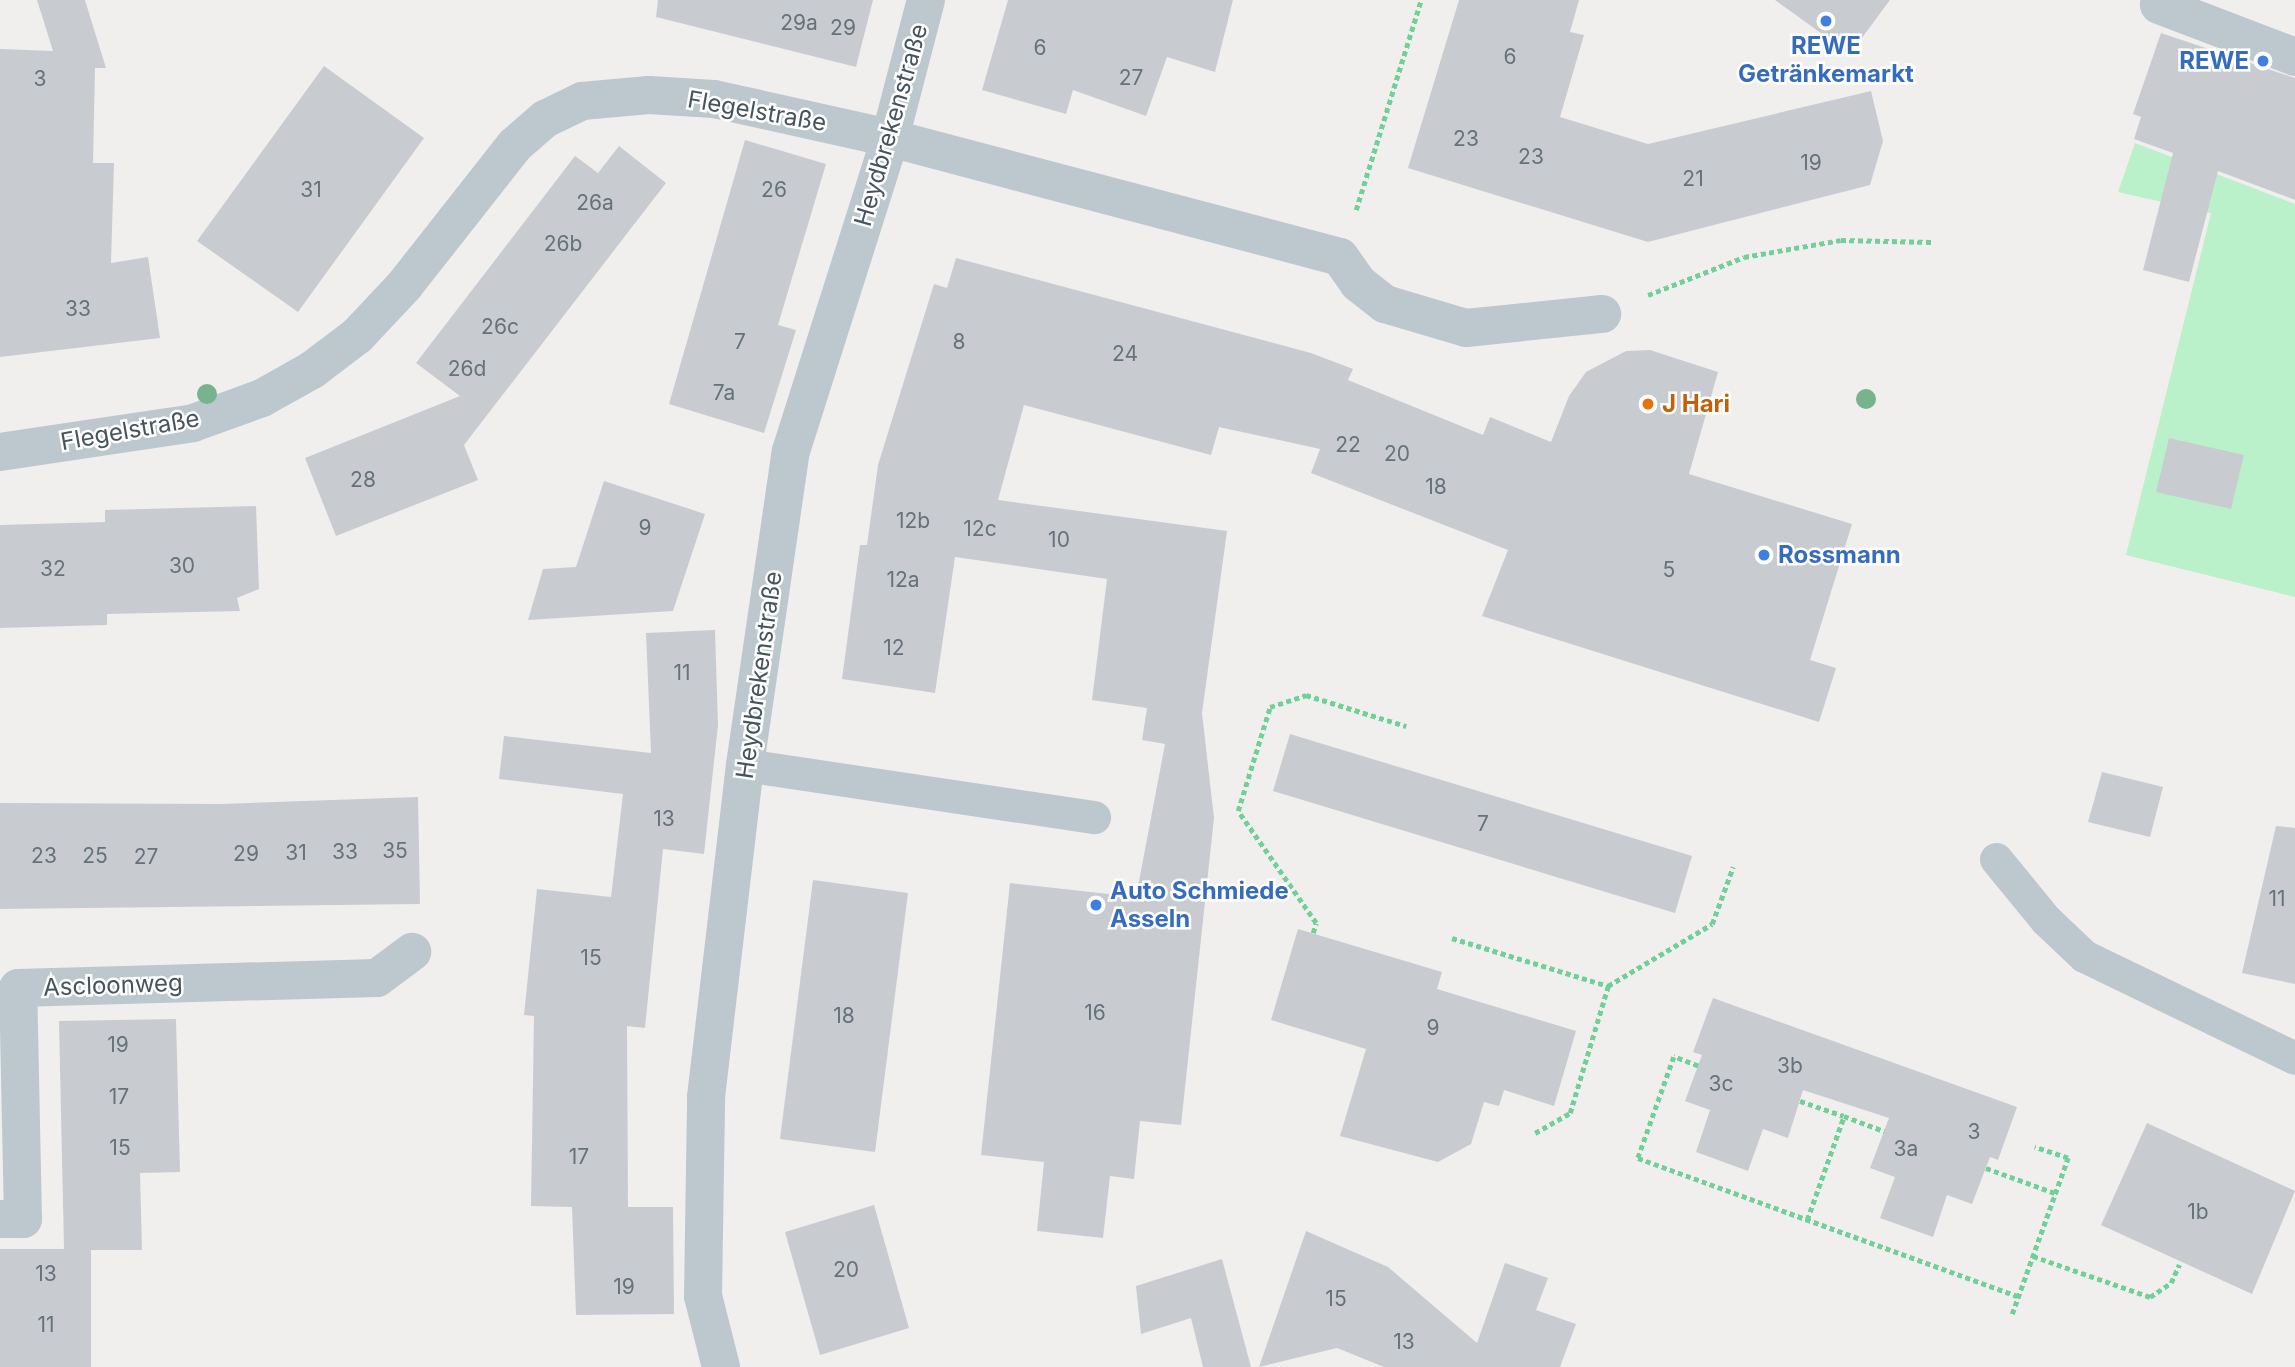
<!DOCTYPE html>
<html>
<head>
<meta charset="utf-8">
<style>
	body { margin:0 }
	#map { position:relative; width:2295px; height:1367px; overflow:hidden; background:#f1eeee; font-family:Inter,sans-serif }
	div>[style] { position:absolute }
	.green>* { inset:0; background:#baf1ca }
	.building>* { inset:0; background:#c8ccd1 }
	.path>* { height:4.5px; margin-top:-2.25px; transform-origin:0; background:repeating-linear-gradient(90deg,#71d098 0 5px,transparent 0 8.5px) }
	.service>* { height:33px; margin:-16.5px; padding:0 16.5px; transform-origin:16.5px; border-radius:16.5px; background:#bcc7ce }
	.pedestrian>* { height:38px; margin:-19px; padding:0 19px; transform-origin:19px; border-radius:19px; background:#bcc7ce }
	.minor>* { height:38px; margin:-19px; padding:0 19px; transform-origin:19px; border-radius:19px; background:#bcc7ce }
	.trees>* { width:20px; height:20px; margin:-10px; border-radius:50%; background:#76b38e }
	.dots>* { width:19px; height:19px; translate:-50% -50%; box-sizing:border-box; border:4px solid #fff; border-radius:50% }
	span { translate:-50% -50%; white-space:nowrap; text-align:center; line-height:1.15; -webkit-text-stroke:5px #fff; paint-order:stroke }
	.number-label { font-size:21px; color:#66727a }
	.number-label span { -webkit-text-stroke-width:0 }
	.shop-label { font-size:24px; color:#366cbe; font-weight:700 }
	.right { translate:-100% -50%; text-align:right }
	.left { translate:0 -50%; text-align:left }
	.street-label { font-size:24px; color:#46545d }
	.food-label { font-size:24px; color:#c56008; font-weight:700 }
</style>
</head>
<body>
<div id="map">
	<div class="green">
		<div style="clip-path:polygon(2135px 143px,2295px 204px,2295px 597px,2126px 555px,2211px 213px,2118px 192px)"></div>
	</div>
	<div class="building">
		<div style="clip-path:polygon(37px 0,85px 0,106px 68px,95px 68px,93px 163px,114px 163px,111px 263px,148px 257px,160px 338px,0 357px,0 49px,53px 51px)"></div>
		<div style="clip-path:polygon(658px 0,873px 0,856px 67px,656px 17px)"></div>
		<div style="clip-path:polygon(1008px 0,1233px 0,1215px 72px,1167px 57px,1146px 116px,1073px 90px,1066px 114px,982px 90px)"></div>
		<div style="clip-path:polygon(1459px 0,1579px 0,1570px 32px,1584px 35px,1560px 117px,1648px 144px,1871px 91px,1883px 141px,1870px 185px,1648px 242px,1408px 168px)"></div>
		<div style="clip-path:polygon(1775px 0,1890px 0,1850px 54px)"></div>
		<div style="clip-path:polygon(2161px 33px,2295px 78px,2295px 200px,2218px 171px,2189px 282px,2143px 270px,2173px 153px,2134px 139px,2141px 117px,2133px 114px)"></div>
		<div style="clip-path:polygon(324px 66px,424px 138px,298px 312px,197px 241px)"></div>
		<div style="clip-path:polygon(745px 140px,826px 164px,778px 325px,796px 330px,764px 433px,669px 404px)"></div>
		<div style="clip-path:polygon(619px 146px,666px 183px,464px 445px,478px 480px,336px 536px,305px 458px,460px 396px,416px 363px,575px 156px,598px 173px)"></div>
		<div style="clip-path:polygon(956px 258px,1311px 353px,1353px 369px,1348px 380px,1483px 435px,1490px 417px,1551px 442px,1569px 396px,1586px 372px,1626px 351px,1650px 350px,1718px 372px,1689px 474px,1852px 524px,1810px 660px,1836px 668px,1819px 722px,1482px 616px,1508px 550px,1311px 473px,1320px 449px,1219px 427px,1211px 455px,1024px 405px,998px 500px,1227px 531px,1202px 713px,1214px 818px,1181px 1125px,1140px 1121px,1134px 1179px,1110px 1176px,1103px 1238px,1037px 1231px,1044px 1162px,981px 1155px,1010px 883px,1136px 897px,1165px 744px,1142px 740px,1147px 708px,1092px 700px,1107px 579px,955px 557px,935px 693px,842px 679px,860px 545px,867px 545px,878px 465px,934px 284px,947px 288px)"></div>
		<div style="clip-path:polygon(2169px 438px,2244px 455px,2231px 509px,2156px 492px)"></div>
		<div style="clip-path:polygon(604px 481px,705px 514px,673px 611px,528px 620px,543px 569px,576px 567px)"></div>
		<div style="clip-path:polygon(256px 506px,259px 589px,237px 598px,240px 611px,107px 614px,107px 625px,0 628px,0 525px,105px 522px,105px 510px)"></div>
		<div style="clip-path:polygon(715px 630px,718px 725px,704px 854px,663px 849px,645px 1028px,627px 1026px,628px 1207px,673px 1207px,674px 1314px,576px 1315px,572px 1207px,531px 1206px,534px 1016px,524px 1015px,537px 889px,611px 897px,623px 794px,499px 779px,504px 736px,651px 753px,646px 633px)"></div>
		<div style="clip-path:polygon(1290px 734px,1692px 856px,1675px 913px,1273px 791px)"></div>
		<div style="clip-path:polygon(2102px 772px,2163px 787px,2150px 837px,2088px 822px)"></div>
		<div style="clip-path:polygon(418px 797px,420px 904px,0 909px,0 803px,220px 804px)"></div>
		<div style="clip-path:polygon(2276px 826px,2295px 828px,2295px 984px,2242px 973px)"></div>
		<div style="clip-path:polygon(813px 880px,908px 893px,875px 1152px,780px 1139px)"></div>
		<div style="clip-path:polygon(1298px 929px,1442px 972px,1437px 989px,1576px 1031px,1554px 1106px,1504px 1090px,1499px 1106px,1484px 1102px,1471px 1144px,1438px 1162px,1340px 1136px,1366px 1049px,1271px 1020px)"></div>
		<div style="clip-path:polygon(1713px 998px,2017px 1107px,1998px 1160px,1990px 1157px,1972px 1204px,1947px 1195px,1933px 1237px,1880px 1218px,1895px 1177px,1870px 1168px,1889px 1118px,1803px 1090px,1788px 1138px,1763px 1129px,1748px 1171px,1696px 1152px,1710px 1110px,1685px 1101px,1702px 1055px,1693px 1052px)"></div>
		<div style="clip-path:polygon(176px 1019px,180px 1172px,140px 1173px,142px 1250px,91px 1250px,91px 1367px,0 1367px,0 1249px,64px 1249px,59px 1021px)"></div>
		<div style="clip-path:polygon(2147px 1123px,2295px 1191px,2252px 1294px,2101px 1225px)"></div>
		<div style="clip-path:polygon(874px 1205px,909px 1328px,820px 1355px,785px 1232px)"></div>
		<div style="clip-path:polygon(1306px 1231px,1388px 1267px,1477px 1343px,1505px 1263px,1548px 1278px,1536px 1310px,1576px 1324px,1560px 1367px,1384px 1367px,1337px 1348px,1259px 1367px)"></div>
		<div style="clip-path:polygon(1222px 1259px,1251px 1367px,1203px 1367px,1191px 1318px,1141px 1334px,1136px 1286px)"></div>
	</div>
	<div class="path">
		<div style="left:1356px;top:210px;width:220px;rotate:-72.8deg"></div>
		<div style="left:1648px;top:295px;width:103px;rotate:-21.6deg"></div>
		<div style="left:1744px;top:257px;width:98px;rotate:-9.9deg"></div>
		<div style="left:1841px;top:240px;width:91px;rotate:1.3deg"></div>
		<div style="left:1313px;top:933px;width:10px;rotate:-73deg"></div>
		<div style="left:1316px;top:923px;width:136px;rotate:-124.9deg"></div>
		<div style="left:1238px;top:811px;width:109px;rotate:-72.9deg"></div>
		<div style="left:1270px;top:707px;width:38px;rotate:-18deg"></div>
		<div style="left:1306px;top:695px;width:105px;rotate:17.2deg"></div>
		<div style="left:1452px;top:938px;width:163px;rotate:17.1deg"></div>
		<div style="left:1608px;top:986px;width:121px;rotate:-30.8deg"></div>
		<div style="left:1712px;top:924px;width:61px;rotate:-69.8deg"></div>
		<div style="left:1698px;top:1066px;width:26px;rotate:-159deg"></div>
		<div style="left:1674px;top:1057px;width:107px;rotate:109.6deg"></div>
		<div style="left:1638px;top:1158px;width:404px;rotate:20deg"></div>
		<div style="left:1800px;top:1101px;width:46px;rotate:18.8deg"></div>
		<div style="left:1535px;top:1133px;width:40px;rotate:-29.7deg"></div>
		<div style="left:1570px;top:1113px;width:133px;rotate:-73.3deg"></div>
		<div style="left:1986px;top:1168px;width:73px;rotate:19.9deg"></div>
		<div style="left:1807px;top:1220px;width:110px;rotate:-70.4deg"></div>
		<div style="left:1844px;top:1116px;width:43px;rotate:20.6deg"></div>
		<div style="left:2033px;top:1256px;width:124px;rotate:19.3deg"></div>
		<div style="left:2150px;top:1297px;width:25px;rotate:-34deg"></div>
		<div style="left:2171px;top:1283px;width:20px;rotate:-66deg"></div>
		<div style="left:2012px;top:1314px;width:166px;rotate:-70.3deg"></div>
		<div style="left:2068px;top:1158px;width:35px;rotate:-162deg"></div>
	</div>
	<div class="service">
		<div style="left:745px;top:765px;width:353px;rotate:8.5deg"></div>
		<div style="left:1996px;top:859px;width:79px;rotate:50.7deg"></div>
		<div style="left:2046px;top:920px;width:52px;rotate:43.5deg"></div>
		<div style="left:2084px;top:956px;width:234px;rotate:25.8deg"></div>
	</div>
	<div class="pedestrian">
		<div style="left:2161px;top:0;width:5px;rotate:112deg"></div>
		<div style="left:2159px;top:5px;width:146px;rotate:20.9deg"></div>
	</div>
	<div class="minor">
		<div style="left:0;top:452px;width:195px;rotate:-8.5deg"></div>
		<div style="left:193px;top:423px;width:73px;rotate:-19.9deg"></div>
		<div style="left:262px;top:398px;width:57px;rotate:-29.2deg"></div>
		<div style="left:312px;top:370px;width:56px;rotate:-37.1deg"></div>
		<div style="left:357px;top:336px;width:69px;rotate:-46.8deg"></div>
		<div style="left:404px;top:286px;width:179px;rotate:-51.8deg"></div>
		<div style="left:515px;top:145px;width:40px;rotate:-41deg"></div>
		<div style="left:545px;top:119px;width:41px;rotate:-25.9deg"></div>
		<div style="left:582px;top:101px;width:67px;rotate:-5.1deg"></div>
		<div style="left:649px;top:95px;width:65px;rotate:3.5deg"></div>
		<div style="left:714px;top:99px;width:180px;rotate:12.5deg"></div>
		<div style="left:890px;top:138px;width:465px;rotate:14.8deg"></div>
		<div style="left:1340px;top:257px;width:32px;rotate:55deg"></div>
		<div style="left:1358px;top:283px;width:34px;rotate:38deg"></div>
		<div style="left:1385px;top:304px;width:84px;rotate:16.5deg"></div>
		<div style="left:1466px;top:328px;width:137px;rotate:-5.9deg"></div>
		<div style="left:0;top:1219px;width:23px"></div>
		<div style="left:23px;top:1219px;width:231px;rotate:-91.2deg"></div>
		<div style="left:18px;top:988px;width:359px;rotate:-1.6deg"></div>
		<div style="left:377px;top:978px;width:44px;rotate:-36.6deg"></div>
		<div style="left:721px;top:1367px;width:73px;rotate:-104.2deg"></div>
		<div style="left:703px;top:1296px;width:199px;rotate:-89.1deg"></div>
		<div style="left:706px;top:1097px;width:334px;rotate:-83.3deg"></div>
		<div style="left:745px;top:765px;width:317px;rotate:-81.7deg"></div>
		<div style="left:791px;top:451px;width:328px;rotate:-72.4deg"></div>
		<div style="left:890px;top:138px;width:143px;rotate:-75.4deg"></div>
	</div>
	<div class="trees">
		<div style="left:207px;top:394px"></div>
		<div style="left:1866px;top:399px"></div>
	</div>
	<div class="dots">
		<div style="left:1826px;top:21px;background:#3f7fe0"></div>
		<div style="left:2263px;top:61px;background:#3f7fe0"></div>
		<div style="left:1648px;top:404px;background:#e8710a"></div>
		<div style="left:1764px;top:555px;background:#3f7fe0"></div>
		<div style="left:1096px;top:905px;background:#3f7fe0"></div>
	</div>
	<div class="number-label">
		<span style="left:799px;top:23px">29a</span>
		<span style="left:843px;top:28px">29</span>
		<span style="left:1040px;top:48px">6</span>
		<span style="left:1510px;top:57px">6</span>
		<span style="left:1131px;top:78px">27</span>
		<span style="left:40px;top:79px">3</span>
		<span style="left:1466px;top:139px">23</span>
		<span style="left:1531px;top:157px">23</span>
		<span style="left:1811px;top:163px">19</span>
		<span style="left:1693px;top:179px">21</span>
		<span style="left:311px;top:190px">31</span>
		<span style="left:774px;top:190px">26</span>
		<span style="left:595px;top:203px">26a</span>
		<span style="left:563px;top:244px">26b</span>
		<span style="left:78px;top:309px">33</span>
		<span style="left:500px;top:327px">26c</span>
		<span style="left:740px;top:342px">7</span>
		<span style="left:959px;top:342px">8</span>
		<span style="left:1125px;top:354px">24</span>
		<span style="left:467px;top:369px">26d</span>
		<span style="left:724px;top:393px">7a</span>
		<span style="left:1348px;top:445px">22</span>
		<span style="left:1397px;top:454px">20</span>
		<span style="left:363px;top:480px">28</span>
		<span style="left:1436px;top:487px">18</span>
		<span style="left:913px;top:521px">12b</span>
		<span style="left:645px;top:528px">9</span>
		<span style="left:980px;top:529px">12c</span>
		<span style="left:1059px;top:540px">10</span>
		<span style="left:182px;top:566px">30</span>
		<span style="left:53px;top:569px">32</span>
		<span style="left:1669px;top:570px">5</span>
		<span style="left:903px;top:580px">12a</span>
		<span style="left:894px;top:648px">12</span>
		<span style="left:682px;top:673px">11</span>
		<span style="left:664px;top:819px">13</span>
		<span style="left:1483px;top:824px">7</span>
		<span style="left:395px;top:851px">35</span>
		<span style="left:345px;top:852px">33</span>
		<span style="left:296px;top:853px">31</span>
		<span style="left:246px;top:854px">29</span>
		<span style="left:44px;top:856px">23</span>
		<span style="left:95px;top:856px">25</span>
		<span style="left:146px;top:857px">27</span>
		<span style="left:2277px;top:899px">11</span>
		<span style="left:591px;top:958px">15</span>
		<span style="left:1095px;top:1013px">16</span>
		<span style="left:844px;top:1016px">18</span>
		<span style="left:1433px;top:1028px">9</span>
		<span style="left:118px;top:1045px">19</span>
		<span style="left:1790px;top:1066px">3b</span>
		<span style="left:1721px;top:1084px">3c</span>
		<span style="left:119px;top:1097px">17</span>
		<span style="left:1974px;top:1132px">3</span>
		<span style="left:120px;top:1148px">15</span>
		<span style="left:1906px;top:1149px">3a</span>
		<span style="left:579px;top:1157px">17</span>
		<span style="left:2198px;top:1212px">1b</span>
		<span style="left:846px;top:1270px">20</span>
		<span style="left:46px;top:1274px">13</span>
		<span style="left:624px;top:1287px">19</span>
		<span style="left:1336px;top:1299px">15</span>
		<span style="left:46px;top:1325px">11</span>
		<span style="left:1404px;top:1342px">13</span>
	</div>
	<div class="shop-label">
		<span style="left:1826px;top:60px">REWE<br>Getränkemarkt</span>
		<span class="right" style="left:2249px;top:61px">REWE</span>
		<span class="left" style="left:1778px;top:555px">Rossmann</span>
		<span class="left" style="left:1110px;top:905px">Auto Schmiede<br>Asseln</span>
	</div>
	<div class="street-label">
		<span style="left:757px;top:111px;rotate:10deg">Flegelstraße</span>
		<span style="left:891px;top:125px;rotate:-74deg">Heydbrekenstraße</span>
		<span style="left:130px;top:430px;rotate:-10deg">Flegelstraße</span>
		<span style="left:759px;top:675px;rotate:-82deg">Heydbrekenstraße</span>
		<span style="left:113px;top:985px;rotate:-2deg">Ascloonweg</span>
	</div>
	<div class="food-label">
		<span class="left" style="left:1662px;top:404px">J Hari</span>
	</div>
</div>
</body>
</html>
